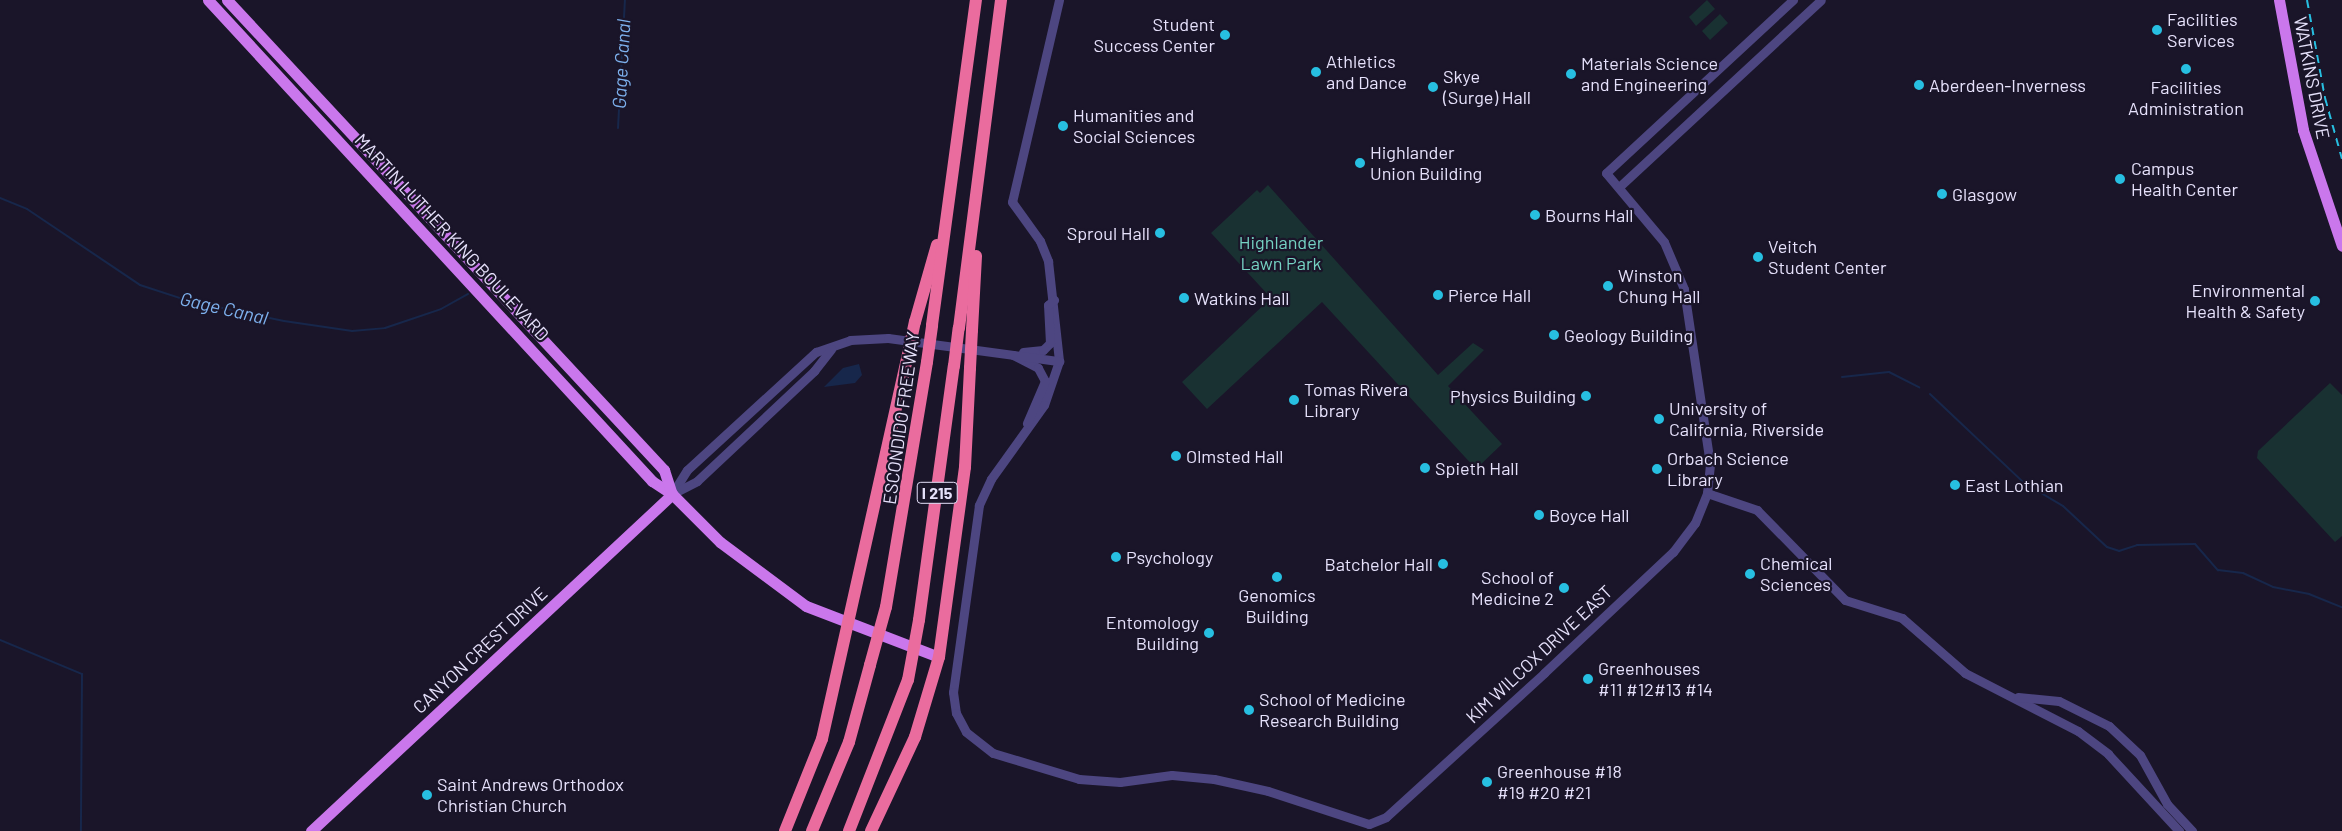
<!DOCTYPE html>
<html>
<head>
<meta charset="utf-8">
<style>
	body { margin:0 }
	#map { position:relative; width:2342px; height:831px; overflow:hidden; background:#1a1529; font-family:Barlow,sans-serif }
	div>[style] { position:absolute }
	.green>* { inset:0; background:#193132 }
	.water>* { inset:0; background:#17274b }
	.stream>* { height:2px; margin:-1px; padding:0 1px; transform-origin:1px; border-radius:1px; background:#17274b }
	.minor>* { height:9px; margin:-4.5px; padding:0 4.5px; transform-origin:4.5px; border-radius:4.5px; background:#4d4681 }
	.major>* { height:11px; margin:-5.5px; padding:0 5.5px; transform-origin:5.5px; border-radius:5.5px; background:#ca77ec }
	.highway>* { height:12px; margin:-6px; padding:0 6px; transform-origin:6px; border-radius:6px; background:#ea6c9e }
	.rail>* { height:2px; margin-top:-1px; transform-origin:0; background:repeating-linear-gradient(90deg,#27bfe1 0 8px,transparent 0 14px) }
	.highway-bridge>* { height:12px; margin:-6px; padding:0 6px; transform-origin:6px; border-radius:6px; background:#ea6c9e }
	.dots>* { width:14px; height:14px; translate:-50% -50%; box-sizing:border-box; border:2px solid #1a1529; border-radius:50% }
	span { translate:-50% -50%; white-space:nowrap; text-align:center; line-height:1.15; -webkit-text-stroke:4.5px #1a1529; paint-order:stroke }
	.shield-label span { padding:1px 4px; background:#1a1529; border:1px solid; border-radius:4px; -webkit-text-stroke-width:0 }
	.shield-label { font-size:16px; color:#e6e1fb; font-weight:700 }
	.poi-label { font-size:18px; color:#e6e1fb }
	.left { translate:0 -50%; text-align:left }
	.right { translate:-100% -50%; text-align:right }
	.street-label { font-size:18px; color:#e6e1fb }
	.park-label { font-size:18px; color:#75d2c3 }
	.water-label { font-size:19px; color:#7db0ed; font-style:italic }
</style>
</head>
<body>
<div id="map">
	<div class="green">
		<div style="clip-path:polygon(1707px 0,1715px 9px,1696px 26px,1689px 17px)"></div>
		<div style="clip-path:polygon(1720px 14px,1728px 23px,1710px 40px,1702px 31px)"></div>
		<div style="clip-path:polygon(1268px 185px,1438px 375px,1473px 343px,1484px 350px,1448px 386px,1502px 444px,1476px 469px,1322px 302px,1207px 409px,1182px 382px,1271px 298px,1211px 233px,1257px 190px,1260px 193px)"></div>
		<div style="clip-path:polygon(2330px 383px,2342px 395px,2342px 536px,2335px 542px,2257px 458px,2258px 451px)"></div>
	</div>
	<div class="water">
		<div style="clip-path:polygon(859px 364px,862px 375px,855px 383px,824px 387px,843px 368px)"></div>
	</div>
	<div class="stream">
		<div style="left:618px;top:128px;width:128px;rotate:-86.9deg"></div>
		<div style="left:0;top:198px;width:29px;rotate:22deg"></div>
		<div style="left:27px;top:209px;width:136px;rotate:33.9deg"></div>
		<div style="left:140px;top:285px;width:52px;rotate:18.1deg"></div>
		<div style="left:189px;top:301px;width:97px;rotate:11.9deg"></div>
		<div style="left:284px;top:321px;width:69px;rotate:8.4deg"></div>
		<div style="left:352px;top:331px;width:33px;rotate:-5deg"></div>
		<div style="left:385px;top:328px;width:59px;rotate:-18.7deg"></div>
		<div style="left:441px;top:309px;width:31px;rotate:-29deg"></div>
		<div style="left:1842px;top:377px;width:47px;rotate:-6.1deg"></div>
		<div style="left:1889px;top:372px;width:34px;rotate:27deg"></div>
		<div style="left:1930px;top:394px;width:129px;rotate:43.4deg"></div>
		<div style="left:2024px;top:483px;width:45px;rotate:30.5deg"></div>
		<div style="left:2063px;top:506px;width:60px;rotate:43deg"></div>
		<div style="left:2107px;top:547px;width:13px;rotate:18deg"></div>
		<div style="left:2119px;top:551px;width:19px;rotate:-18deg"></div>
		<div style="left:2137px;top:545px;width:58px;rotate:-1deg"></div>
		<div style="left:2195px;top:544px;width:35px;rotate:49deg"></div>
		<div style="left:2218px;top:570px;width:25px;rotate:7deg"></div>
		<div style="left:2243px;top:573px;width:33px;rotate:25deg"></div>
		<div style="left:2273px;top:587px;width:37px;rotate:11deg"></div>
		<div style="left:2309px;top:594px;width:35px;rotate:22deg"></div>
		<div style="left:0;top:640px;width:89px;rotate:22.5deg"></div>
		<div style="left:82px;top:674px;width:157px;rotate:90.4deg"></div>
	</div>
	<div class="minor">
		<div style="left:1059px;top:0;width:207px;rotate:103.1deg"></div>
		<div style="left:1012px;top:202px;width:48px;rotate:54.3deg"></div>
		<div style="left:1040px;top:241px;width:22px;rotate:68deg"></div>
		<div style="left:1048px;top:261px;width:101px;rotate:83.7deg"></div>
		<div style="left:1059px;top:361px;width:46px;rotate:108.8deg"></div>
		<div style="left:1044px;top:405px;width:91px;rotate:125.6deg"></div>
		<div style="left:991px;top:479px;width:29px;rotate:115deg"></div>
		<div style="left:979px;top:505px;width:189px;rotate:97.9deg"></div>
		<div style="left:953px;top:692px;width:21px;rotate:82deg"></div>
		<div style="left:956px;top:713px;width:21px;rotate:62deg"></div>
		<div style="left:966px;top:732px;width:34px;rotate:38deg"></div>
		<div style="left:993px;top:753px;width:90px;rotate:16.8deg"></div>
		<div style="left:1079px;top:779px;width:41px;rotate:4.2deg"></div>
		<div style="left:1120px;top:782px;width:52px;rotate:-7.7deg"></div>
		<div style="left:1172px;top:775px;width:42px;rotate:5.4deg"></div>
		<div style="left:1214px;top:779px;width:55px;rotate:12.5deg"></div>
		<div style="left:1268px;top:791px;width:106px;rotate:18.1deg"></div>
		<div style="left:1369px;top:824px;width:18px;rotate:-22deg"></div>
		<div style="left:1386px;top:817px;width:214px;rotate:-42.3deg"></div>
		<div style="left:1544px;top:673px;width:177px;rotate:-43.2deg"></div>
		<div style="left:1673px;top:552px;width:36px;rotate:-53deg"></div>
		<div style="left:1695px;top:523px;width:32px;rotate:-68deg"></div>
		<div style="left:1707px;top:493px;width:29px;rotate:-84deg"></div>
		<div style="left:1710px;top:464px;width:177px;rotate:-98.5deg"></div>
		<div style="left:1684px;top:289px;width:51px;rotate:-113.1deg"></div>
		<div style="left:1664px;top:242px;width:90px;rotate:-130deg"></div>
		<div style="left:1606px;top:173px;width:255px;rotate:-42.8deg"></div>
		<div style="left:1619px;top:187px;width:275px;rotate:-42.8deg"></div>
		<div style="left:1023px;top:352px;width:20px;rotate:-6deg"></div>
		<div style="left:1043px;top:350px;width:10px;rotate:-45deg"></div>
		<div style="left:1050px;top:343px;width:38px;rotate:-93deg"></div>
		<div style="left:1048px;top:305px;width:8px;rotate:-40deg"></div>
		<div style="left:1013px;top:355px;width:28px;rotate:27deg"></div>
		<div style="left:1038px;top:368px;width:15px;rotate:62deg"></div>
		<div style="left:1045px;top:381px;width:46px;rotate:113.2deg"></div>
		<div style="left:1707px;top:493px;width:53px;rotate:18.8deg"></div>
		<div style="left:1757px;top:510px;width:126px;rotate:45.6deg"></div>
		<div style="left:1845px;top:600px;width:60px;rotate:17.5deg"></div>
		<div style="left:1902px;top:618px;width:84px;rotate:41.1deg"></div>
		<div style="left:1965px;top:673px;width:127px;rotate:27.2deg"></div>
		<div style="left:2078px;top:731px;width:38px;rotate:37deg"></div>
		<div style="left:2108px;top:754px;width:105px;rotate:47.3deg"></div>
		<div style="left:672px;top:494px;width:28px;rotate:-58deg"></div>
		<div style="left:687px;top:470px;width:175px;rotate:-42.5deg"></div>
		<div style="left:816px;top:352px;width:36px;rotate:-19deg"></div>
		<div style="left:850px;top:340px;width:38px;rotate:-3deg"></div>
		<div style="left:888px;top:338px;width:173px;rotate:7.7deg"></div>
		<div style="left:672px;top:494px;width:28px;rotate:-27deg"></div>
		<div style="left:697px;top:481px;width:161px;rotate:-43.2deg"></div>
		<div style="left:814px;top:371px;width:28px;rotate:-52deg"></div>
		<div style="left:2018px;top:697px;width:41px;rotate:5.6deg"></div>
		<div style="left:2059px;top:701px;width:56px;rotate:26.6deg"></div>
		<div style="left:2109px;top:726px;width:42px;rotate:43.1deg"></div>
		<div style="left:2140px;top:755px;width:56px;rotate:61.1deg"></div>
		<div style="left:2167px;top:804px;width:37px;rotate:47deg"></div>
	</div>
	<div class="major">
		<div style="left:208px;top:0;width:655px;rotate:47.29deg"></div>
		<div style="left:652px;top:481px;width:24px;rotate:33deg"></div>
		<div style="left:672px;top:494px;width:68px;rotate:45deg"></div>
		<div style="left:720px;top:542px;width:107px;rotate:36.7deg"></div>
		<div style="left:806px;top:606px;width:142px;rotate:21deg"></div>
		<div style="left:227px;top:0;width:642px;rotate:47.08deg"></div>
		<div style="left:664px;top:470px;width:25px;rotate:72deg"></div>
		<div style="left:2279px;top:0;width:132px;rotate:79.5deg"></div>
		<div style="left:2303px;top:130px;width:122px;rotate:71.4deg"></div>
		<div style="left:311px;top:831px;width:494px;rotate:-43deg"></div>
	</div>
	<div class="highway">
		<div style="left:915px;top:322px;width:80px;rotate:-74.1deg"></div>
		<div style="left:932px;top:325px;width:328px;rotate:-82.3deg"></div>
		<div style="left:959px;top:328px;width:331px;rotate:-82.7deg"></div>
		<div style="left:972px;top:330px;width:74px;rotate:-86.9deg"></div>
		<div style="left:886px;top:607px;width:248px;rotate:-80.5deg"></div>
		<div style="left:919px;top:620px;width:256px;rotate:-82.2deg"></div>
		<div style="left:785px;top:831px;width:99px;rotate:-68.1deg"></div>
		<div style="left:822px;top:739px;width:389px;rotate:-77.4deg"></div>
		<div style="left:812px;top:831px;width:96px;rotate:-67.4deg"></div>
		<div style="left:849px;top:742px;width:80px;rotate:-74.7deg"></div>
		<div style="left:849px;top:831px;width:162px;rotate:-68.7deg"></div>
		<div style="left:871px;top:831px;width:104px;rotate:-64.9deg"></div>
		<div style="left:915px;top:737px;width:84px;rotate:-73.3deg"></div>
		<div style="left:939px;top:657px;width:192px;rotate:-82.2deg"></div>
		<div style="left:965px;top:467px;width:99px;rotate:-87.1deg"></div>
	</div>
	<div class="rail">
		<div style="left:2307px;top:0;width:100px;rotate:79.6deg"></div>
		<div style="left:2325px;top:98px;width:63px;rotate:74.4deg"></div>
	</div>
	<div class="highway-bridge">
		<div style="left:907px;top:359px;width:38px;rotate:-78deg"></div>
		<div style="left:927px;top:362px;width:37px;rotate:-82deg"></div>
		<div style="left:954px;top:366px;width:38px;rotate:-83deg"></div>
		<div style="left:970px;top:368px;width:38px;rotate:-87deg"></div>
		<div style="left:870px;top:665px;width:60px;rotate:-74.6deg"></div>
		<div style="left:908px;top:680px;width:61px;rotate:-79.6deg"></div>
	</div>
	<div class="dots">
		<div style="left:2157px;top:30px;background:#27bfe1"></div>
		<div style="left:1225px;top:35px;background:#27bfe1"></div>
		<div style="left:2186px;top:69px;background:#27bfe1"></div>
		<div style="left:1316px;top:72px;background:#27bfe1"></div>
		<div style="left:1571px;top:74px;background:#27bfe1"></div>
		<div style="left:1919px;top:85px;background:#27bfe1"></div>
		<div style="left:1433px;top:87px;background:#27bfe1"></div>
		<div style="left:1063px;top:126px;background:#27bfe1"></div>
		<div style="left:1360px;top:163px;background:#27bfe1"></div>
		<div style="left:2120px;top:179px;background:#27bfe1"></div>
		<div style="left:1942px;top:194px;background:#27bfe1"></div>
		<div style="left:1535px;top:215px;background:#27bfe1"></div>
		<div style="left:1160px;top:233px;background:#27bfe1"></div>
		<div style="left:1758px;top:257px;background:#27bfe1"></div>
		<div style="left:1608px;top:286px;background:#27bfe1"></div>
		<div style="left:1438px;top:295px;background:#27bfe1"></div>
		<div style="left:1184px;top:298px;background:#27bfe1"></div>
		<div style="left:2315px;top:301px;background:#27bfe1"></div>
		<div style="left:1554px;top:335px;background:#27bfe1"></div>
		<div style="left:1586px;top:396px;background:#27bfe1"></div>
		<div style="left:1294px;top:400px;background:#27bfe1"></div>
		<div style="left:1659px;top:419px;background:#27bfe1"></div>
		<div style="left:1176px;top:456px;background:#27bfe1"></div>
		<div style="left:1425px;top:468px;background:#27bfe1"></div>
		<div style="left:1657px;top:469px;background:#27bfe1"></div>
		<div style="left:1955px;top:485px;background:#27bfe1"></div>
		<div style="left:1539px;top:515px;background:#27bfe1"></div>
		<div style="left:1116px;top:557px;background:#27bfe1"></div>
		<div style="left:1443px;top:564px;background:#27bfe1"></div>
		<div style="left:1750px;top:574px;background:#27bfe1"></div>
		<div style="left:1277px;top:577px;background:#27bfe1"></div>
		<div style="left:1564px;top:588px;background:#27bfe1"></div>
		<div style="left:1209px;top:633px;background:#27bfe1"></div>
		<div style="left:1588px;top:679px;background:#27bfe1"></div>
		<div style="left:1249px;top:710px;background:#27bfe1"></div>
		<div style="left:1487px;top:782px;background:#27bfe1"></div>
		<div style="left:427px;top:795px;background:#27bfe1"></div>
	</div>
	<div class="shield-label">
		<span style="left:937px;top:493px">I 215</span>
	</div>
	<div class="poi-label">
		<span class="left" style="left:2167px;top:30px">Facilities<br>Services</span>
		<span class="right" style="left:1215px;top:35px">Student<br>Success Center</span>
		<span class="left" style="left:1326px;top:72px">Athletics<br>and Dance</span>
		<span class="left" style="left:1581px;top:74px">Materials Science<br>and Engineering</span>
		<span class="left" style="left:1443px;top:87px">Skye<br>(Surge) Hall</span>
		<span class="left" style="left:1929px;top:85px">Aberdeen-Inverness</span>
		<span style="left:2186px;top:98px">Facilities<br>Administration</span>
		<span class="left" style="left:1073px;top:126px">Humanities and<br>Social Sciences</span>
		<span class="left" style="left:1370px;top:163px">Highlander<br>Union Building</span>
		<span class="left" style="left:2131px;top:179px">Campus<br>Health Center</span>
		<span class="left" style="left:1952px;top:194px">Glasgow</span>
		<span class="left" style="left:1545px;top:215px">Bourns Hall</span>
		<span class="right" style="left:1150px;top:233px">Sproul Hall</span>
		<span class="left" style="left:1768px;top:257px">Veitch<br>Student Center</span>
		<span class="left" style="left:1618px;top:286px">Winston<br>Chung Hall</span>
		<span class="right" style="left:2305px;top:301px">Environmental<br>Health &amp; Safety</span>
		<span class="left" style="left:1448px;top:295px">Pierce Hall</span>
		<span class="left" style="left:1194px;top:298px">Watkins Hall</span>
		<span class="left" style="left:1564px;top:335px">Geology Building</span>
		<span class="left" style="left:1304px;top:400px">Tomas Rivera<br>Library</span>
		<span class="right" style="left:1576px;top:396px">Physics Building</span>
		<span class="left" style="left:1669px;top:419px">University of<br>California, Riverside</span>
		<span class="left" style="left:1186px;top:456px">Olmsted Hall</span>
		<span class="left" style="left:1667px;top:469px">Orbach Science<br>Library</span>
		<span class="left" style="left:1435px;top:468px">Spieth Hall</span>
		<span class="left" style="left:1965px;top:485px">East Lothian</span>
		<span class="left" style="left:1549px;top:515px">Boyce Hall</span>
		<span class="left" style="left:1126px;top:557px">Psychology</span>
		<span class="right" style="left:1433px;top:564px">Batchelor Hall</span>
		<span class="left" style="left:1760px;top:574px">Chemical<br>Sciences</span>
		<span class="right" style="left:1554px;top:588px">School of<br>Medicine 2</span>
		<span style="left:1277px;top:606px">Genomics<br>Building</span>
		<span class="right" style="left:1199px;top:633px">Entomology<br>Building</span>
		<span class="left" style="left:1598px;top:679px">Greenhouses<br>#11 #12#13 #14</span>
		<span class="left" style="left:1259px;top:710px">School of Medicine<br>Research Building</span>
		<span class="left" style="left:1497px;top:782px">Greenhouse #18<br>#19 #20 #21</span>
		<span class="left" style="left:437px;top:795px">Saint Andrews Orthodox<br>Christian Church</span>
	</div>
	<div class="street-label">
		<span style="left:2312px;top:78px;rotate:79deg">WATKINS DRIVE</span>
		<span style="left:452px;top:237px;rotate:47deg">MARTIN LUTHER KING BOULEVARD</span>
		<span style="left:901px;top:418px;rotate:-82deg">ESCONDIDO FREEWAY</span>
		<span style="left:480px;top:650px;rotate:-43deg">CANYON CREST DRIVE</span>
		<span style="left:1539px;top:654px;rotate:-43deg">KIM WILCOX DRIVE EAST</span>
	</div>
	<div class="park-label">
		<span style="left:1281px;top:253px">Highlander<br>Lawn Park</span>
	</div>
	<div class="water-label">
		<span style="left:621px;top:64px;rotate:-87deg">Gage Canal</span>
		<span style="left:224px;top:308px;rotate:13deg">Gage Canal</span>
	</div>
</div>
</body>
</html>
